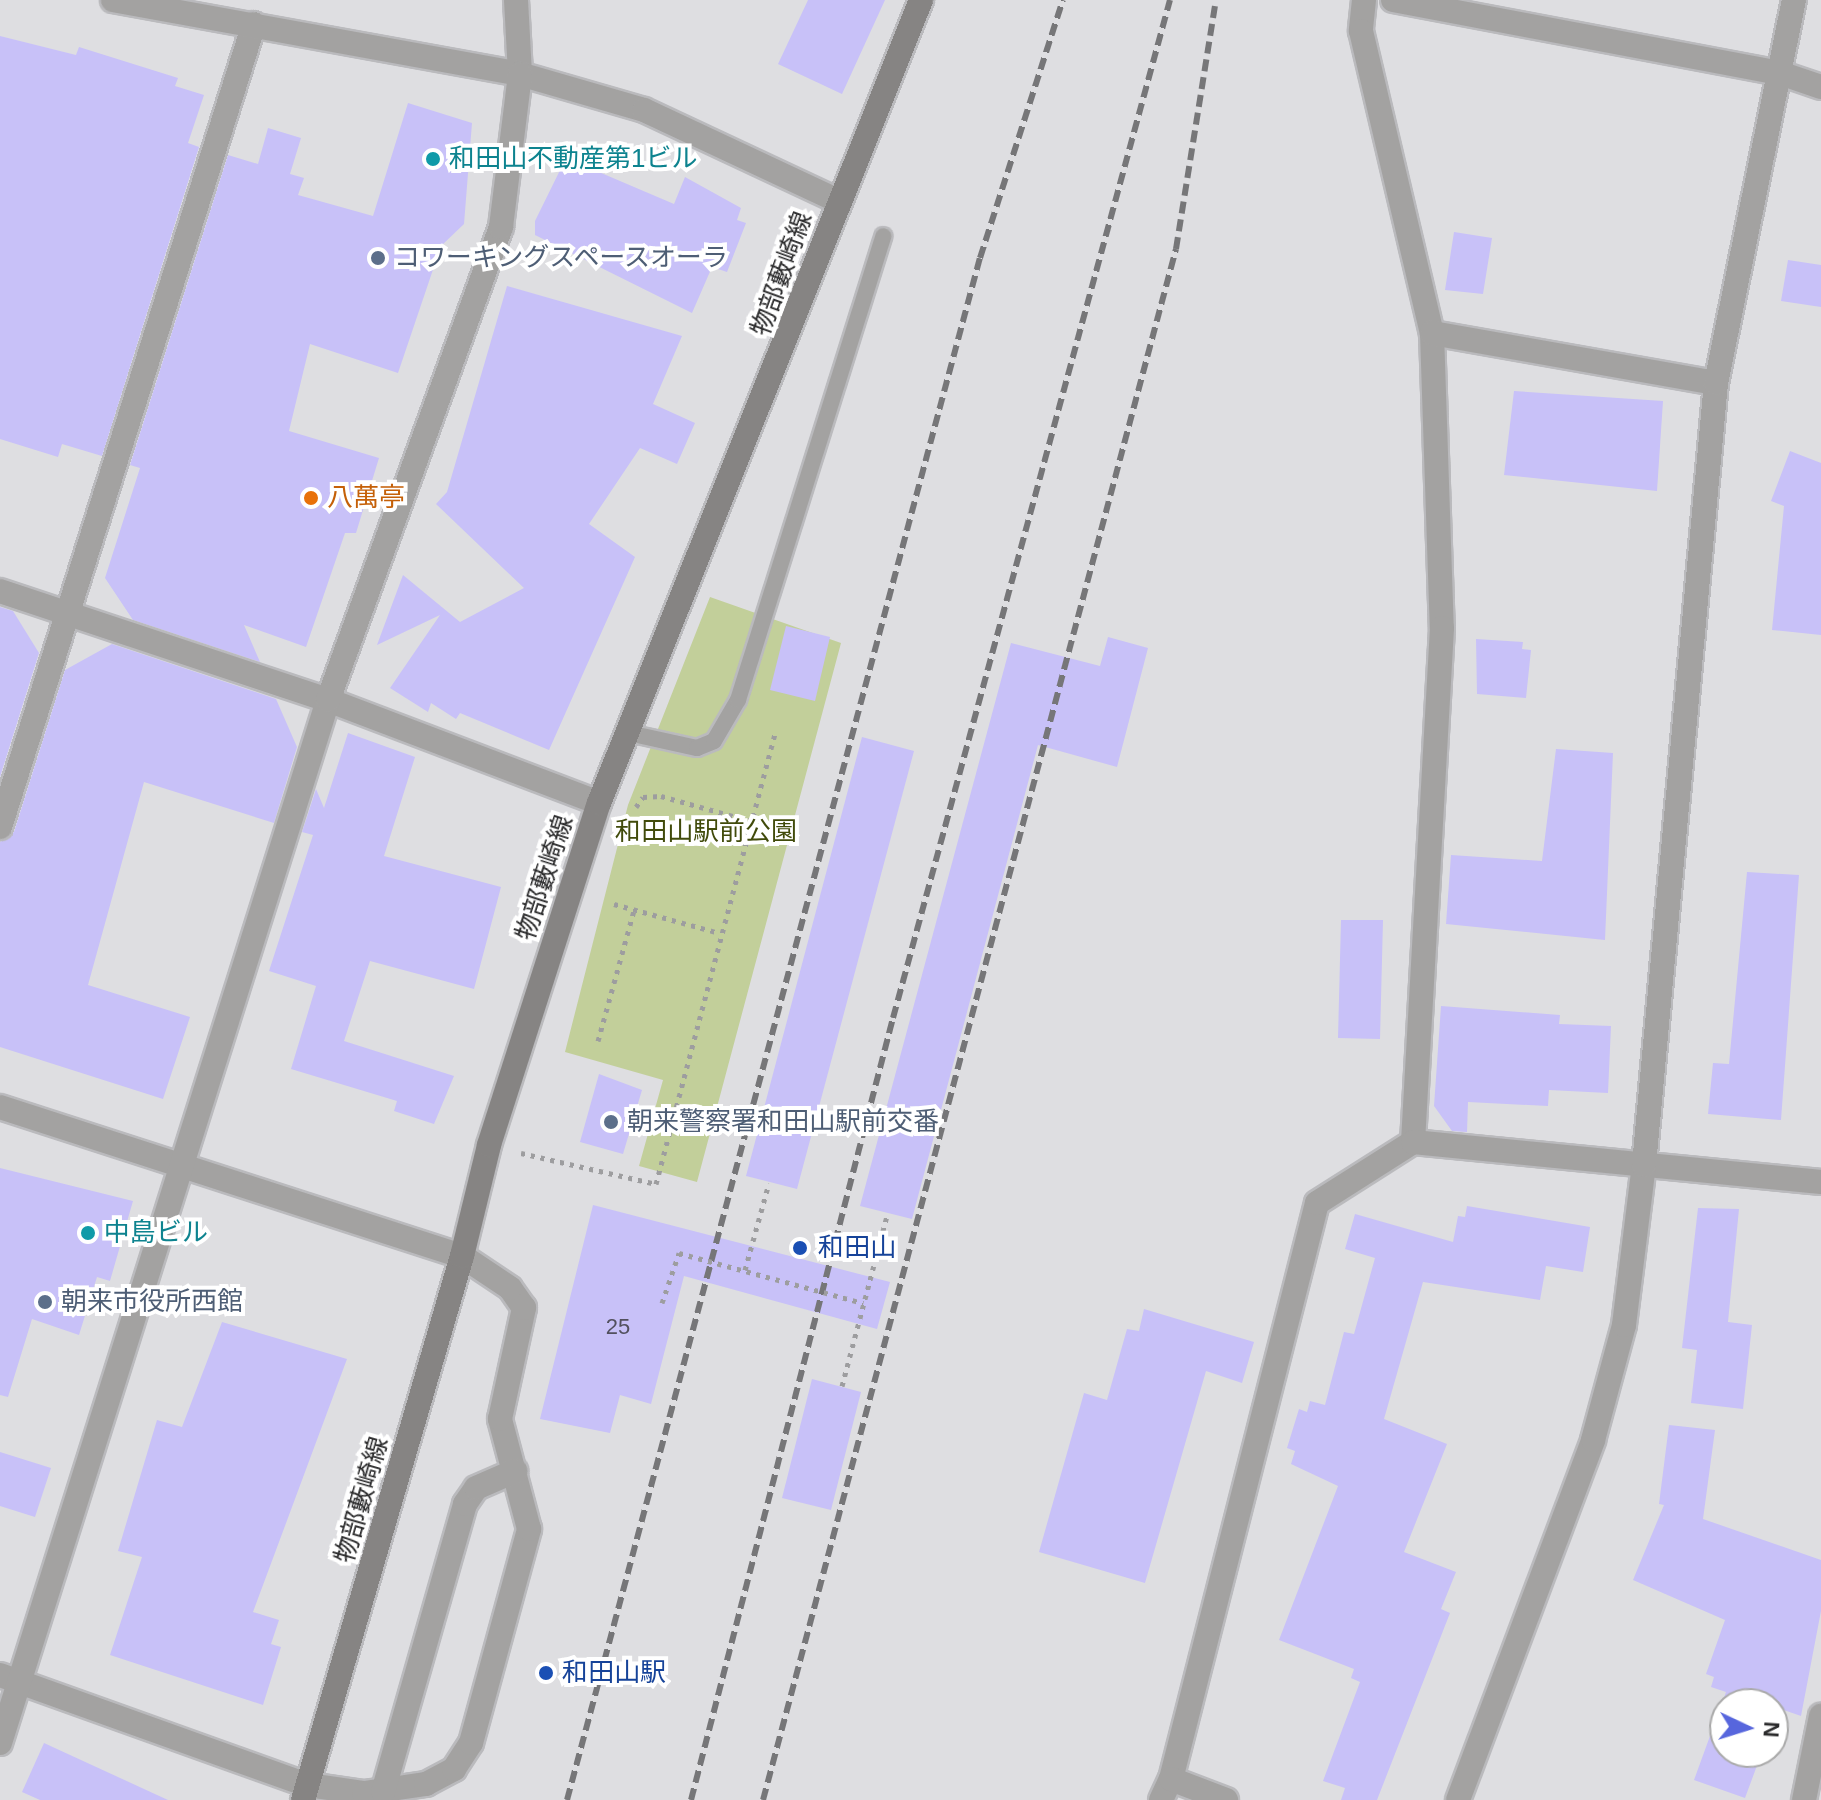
<!DOCTYPE html>
<html>
<head>
<meta charset="utf-8">
<style>
	body { margin:0 }
	#map { position:relative; width:1821px; height:1800px; overflow:hidden; background:#dedee1; font-family:Helvetica,"Noto Sans JP",sans-serif }
	div>[style] { position:absolute }
	.green>* { inset:0; background:#c2cf9a }
	.building>* { inset:0; background:#c8c1f8 }
	.path>* { height:5px; margin-top:-2.5px; transform-origin:0; background:repeating-linear-gradient(90deg,#9d9d9f 0 4px,transparent 0 10px) }
	.roads { filter:drop-shadow(2px 0 #bababd) drop-shadow(-2px 0 #bababd) drop-shadow(0 2px #bababd) drop-shadow(0 -2px #bababd) }
	.service>* { height:16px; margin:-8px; padding:0 8px; transform-origin:8px; border-radius:8px; background:#a3a2a1 }
	.minor>* { height:24px; margin:-12px; padding:0 12px; transform-origin:12px; border-radius:12px; background:#a3a2a1 }
	.tertiary>* { height:24px; margin:-12px; padding:0 12px; transform-origin:12px; border-radius:12px; background:#a3a2a1 }
	.secondary>* { height:24px; margin:-12px; padding:0 12px; transform-origin:12px; border-radius:12px; background:#868483 }
	.rail>* { height:6px; margin-top:-3px; transform-origin:0; background:repeating-linear-gradient(90deg,#767678 0 12px,transparent 0 18px) }
	.path-bridge>* { height:5px; margin-top:-2.5px; transform-origin:0; background:repeating-linear-gradient(90deg,#9d9d9f 0 4px,transparent 0 10px) }
	.dots>* { width:22px; height:22px; translate:-50% -50%; box-sizing:border-box; border:4px solid #fff; border-radius:50% }
	span { translate:-50% -50%; white-space:nowrap; text-align:center; line-height:1.15; -webkit-text-stroke:8px #fff; paint-order:stroke }
	.number-label { font-size:22px; color:#52505e }
	.number-label span { -webkit-text-stroke-width:0 }
	.culture-label { font-size:26px; color:#0d838f }
	.left { translate:0 -50%; text-align:left }
	.service-label { font-size:26px; color:#4e5e75 }
	.street-label { font-size:26px; color:#2a2a2b }
	.food-label { font-size:26px; color:#c56008 }
	.park-label { font-size:26px; color:#414b0b }
	.transit-label { font-size:26px; color:#164399 }
	.north { position:absolute; left:1709px; top:1688px; width:80px; height:80px; box-sizing:border-box; background:#fff; border:2px solid #aaa; border-radius:50%; rotate:94deg; font-size:22px; font-weight:700; line-height:32px; text-align:center; color:#2a2a2b }
	.north::after { content:''; display:block; margin:auto; width:28px; height:36px; background:#5766dd; clip-path:polygon(50% 0,100% 100%,50% 72%,0 100%) }
</style>
</head>
<body>
<div id="map">
	<div class="green">
		<div style="clip-path:polygon(710px 597px,841px 643px,697px 1182px,639px 1166px,663px 1080px,565px 1052px,628px 805px)"></div>
	</div>
	<div class="building">
		<div style="clip-path:polygon(808px 0,885px 0,842px 94px,778px 64px)"></div>
		<div style="clip-path:polygon(0 36px,76px 55px,79px 47px,178px 78px,175px 86px,204px 95px,188px 143px,199px 147px,102px 456px,62px 444px,58px 457px,0 439px)"></div>
		<div style="clip-path:polygon(408px 103px,472px 123px,464px 224px,441px 246px,398px 373px,310px 344px,289px 431px,379px 458px,356px 533px,345px 533px,306px 647px,244px 625px,260px 662px,133px 620px,105px 578px,140px 468px,130px 465px,228px 155px,258px 164px,268px 128px,301px 138px,290px 174px,304px 178px,298px 195px,373px 216px)"></div>
		<div style="clip-path:polygon(566px 158px,674px 204px,685px 177px,741px 208px,737px 220px,746px 223px,727px 272px,712px 267px,692px 313px,535px 235px,535px 221px)"></div>
		<div style="clip-path:polygon(1454px 232px,1492px 238px,1483px 294px,1445px 290px)"></div>
		<div style="clip-path:polygon(1788px 260px,1821px 265px,1821px 307px,1781px 301px)"></div>
		<div style="clip-path:polygon(507px 286px,682px 336px,653px 404px,695px 423px,677px 464px,640px 448px,589px 524px,635px 557px,549px 750px,460px 713px,456px 719px,431px 703px,428px 712px,390px 688px,440px 615px,377px 645px,403px 575px,460px 622px,524px 588px,436px 504px,447px 492px)"></div>
		<div style="clip-path:polygon(1514px 391px,1663px 401px,1657px 491px,1504px 475px)"></div>
		<div style="clip-path:polygon(1790px 451px,1821px 463px,1821px 635px,1772px 630px,1784px 506px,1771px 501px)"></div>
		<div style="clip-path:polygon(0 607px,13px 611px,39px 653px,0 777px)"></div>
		<div style="clip-path:polygon(786px 626px,830px 637px,815px 701px,770px 690px)"></div>
		<div style="clip-path:polygon(1108px 637px,1148px 648px,1117px 767px,1038px 745px,912px 1219px,860px 1206px,1011px 643px,1100px 666px)"></div>
		<div style="clip-path:polygon(1476px 639px,1523px 642px,1522px 649px,1531px 650px,1526px 698px,1477px 694px)"></div>
		<div style="clip-path:polygon(112px 644px,276px 699px,297px 747px,274px 823px,144px 782px,88px 985px,190px 1017px,163px 1099px,0 1047px,0 842px,14px 832px,65px 670px)"></div>
		<div style="clip-path:polygon(348px 733px,415px 757px,384px 856px,501px 887px,474px 989px,370px 961px,344px 1041px,454px 1076px,434px 1124px,394px 1111px,397px 1101px,291px 1069px,316px 986px,269px 971px,313px 835px,302px 832px,316px 789px,324px 808px)"></div>
		<div style="clip-path:polygon(862px 737px,914px 751px,797px 1189px,746px 1176px)"></div>
		<div style="clip-path:polygon(1556px 749px,1613px 753px,1605px 940px,1446px 924px,1451px 855px,1542px 861px)"></div>
		<div style="clip-path:polygon(1747px 872px,1799px 875px,1781px 1120px,1708px 1114px,1713px 1063px,1729px 1064px)"></div>
		<div style="clip-path:polygon(1341px 920px,1383px 920px,1380px 1039px,1338px 1038px)"></div>
		<div style="clip-path:polygon(1441px 1006px,1560px 1015px,1559px 1024px,1611px 1026px,1608px 1093px,1549px 1090px,1548px 1106px,1468px 1102px,1467px 1132px,1452px 1131px,1434px 1106px)"></div>
		<div style="clip-path:polygon(599px 1074px,642px 1090px,623px 1154px,580px 1142px)"></div>
		<div style="clip-path:polygon(0 1168px,133px 1201px,110px 1281px,97px 1277px,79px 1335px,32px 1319px,8px 1397px,0 1395px)"></div>
		<div style="clip-path:polygon(593px 1205px,890px 1282px,877px 1329px,684px 1276px,651px 1404px,620px 1395px,610px 1433px,540px 1419px)"></div>
		<div style="clip-path:polygon(1467px 1206px,1590px 1227px,1583px 1272px,1546px 1266px,1540px 1300px,1423px 1282px,1384px 1419px,1447px 1444px,1404px 1552px,1456px 1572px,1441px 1609px,1450px 1613px,1377px 1800px,1341px 1800px,1345px 1788px,1323px 1781px,1360px 1682px,1351px 1678px,1354px 1669px,1279px 1640px,1338px 1486px,1291px 1464px,1295px 1451px,1287px 1448px,1299px 1409px,1307px 1412px,1310px 1401px,1325px 1405px,1344px 1332px,1354px 1334px,1375px 1258px,1345px 1249px,1355px 1214px,1453px 1242px,1458px 1216px,1465px 1217px)"></div>
		<div style="clip-path:polygon(1698px 1208px,1739px 1209px,1728px 1322px,1752px 1325px,1743px 1409px,1691px 1403px,1697px 1350px,1682px 1348px)"></div>
		<div style="clip-path:polygon(1144px 1309px,1254px 1342px,1242px 1383px,1206px 1371px,1145px 1583px,1039px 1552px,1084px 1393px,1107px 1400px,1127px 1329px,1139px 1331px)"></div>
		<div style="clip-path:polygon(222px 1322px,347px 1359px,253px 1612px,279px 1620px,271px 1644px,281px 1647px,263px 1705px,110px 1655px,142px 1557px,118px 1551px,157px 1420px,182px 1427px)"></div>
		<div style="clip-path:polygon(812px 1379px,861px 1392px,831px 1510px,782px 1498px)"></div>
		<div style="clip-path:polygon(1669px 1425px,1715px 1430px,1703px 1519px,1821px 1560px,1821px 1611px,1801px 1716px,1778px 1708px,1773px 1722px,1773px 1704px,1725px 1704px,1725px 1752px,1762px 1752px,1745px 1798px,1694px 1780px,1726px 1692px,1711px 1687px,1714px 1677px,1706px 1674px,1725px 1620px,1633px 1580px,1664px 1505px,1659px 1504px)"></div>
		<div style="clip-path:polygon(0 1452px,51px 1468px,35px 1517px,0 1506px)"></div>
		<div style="clip-path:polygon(44px 1743px,168px 1800px,40px 1800px,22px 1792px)"></div>
	</div>
	<div class="path">
		<div style="left:636px;top:807px;width:12px;rotate:-55deg"></div>
		<div style="left:643px;top:797px;width:18px;rotate:-3deg"></div>
		<div style="left:661px;top:796px;width:93px;rotate:15.5deg"></div>
		<div style="left:614px;top:904px;width:109px;rotate:15.4deg"></div>
		<div style="left:598px;top:1041px;width:136px;rotate:-74.6deg"></div>
		<div style="left:521px;top:1153px;width:139px;rotate:12.9deg"></div>
		<div style="left:656px;top:1184px;width:465px;rotate:-75.2deg"></div>
		<div style="left:745px;top:1270px;width:90px;rotate:-74.6deg"></div>
		<div style="left:842px;top:1386px;width:176px;rotate:-75.2deg"></div>
	</div>
	<div class="roads">
		<div class="service">
			<div style="left:624px;top:732px;width:75px;rotate:12.4deg"></div>
			<div style="left:697px;top:748px;width:18px;rotate:-22deg"></div>
			<div style="left:714px;top:741px;width:48px;rotate:-59.7deg"></div>
			<div style="left:738px;top:700px;width:486px;rotate:-72.6deg"></div>
		</div>
		<div class="minor">
			<div style="left:516px;top:0;width:74px;rotate:86.9deg"></div>
			<div style="left:1364px;top:0;width:31px;rotate:96deg"></div>
			<div style="left:1361px;top:31px;width:310px;rotate:76.8deg"></div>
			<div style="left:1432px;top:333px;width:295px;rotate:88.1deg"></div>
			<div style="left:1442px;top:628px;width:515px;rotate:93.23deg"></div>
			<div style="left:1393px;top:0;width:394px;rotate:10.7deg"></div>
			<div style="left:1780px;top:73px;width:43px;rotate:18.9deg"></div>
			<div style="left:1432px;top:333px;width:288px;rotate:10deg"></div>
			<div style="left:0;top:591px;width:346px;rotate:18.4deg"></div>
			<div style="left:328px;top:700px;width:290px;rotate:20.8deg"></div>
			<div style="left:0;top:827px;width:842px;rotate:-72.45deg"></div>
			<div style="left:308px;top:1785px;width:57px;rotate:8.1deg"></div>
			<div style="left:364px;top:1793px;width:63px;rotate:-8.3deg"></div>
			<div style="left:426px;top:1784px;width:32px;rotate:-28deg"></div>
			<div style="left:454px;top:1769px;width:31px;rotate:-57deg"></div>
			<div style="left:471px;top:1743px;width:222px;rotate:-74.8deg"></div>
			<div style="left:529px;top:1529px;width:114px;rotate:-104.8deg"></div>
			<div style="left:500px;top:1419px;width:114px;rotate:-77.8deg"></div>
			<div style="left:524px;top:1308px;width:24px;rotate:-125deg"></div>
			<div style="left:510px;top:1288px;width:58px;rotate:-146.3deg"></div>
			<div style="left:383px;top:1792px;width:299px;rotate:-74.1deg"></div>
			<div style="left:465px;top:1504px;width:19px;rotate:-55deg"></div>
			<div style="left:476px;top:1488px;width:43px;rotate:-23.6deg"></div>
			<div style="left:1161px;top:1800px;width:23px;rotate:-65deg"></div>
			<div style="left:1171px;top:1779px;width:594px;rotate:-75.78deg"></div>
			<div style="left:1317px;top:1203px;width:114px;rotate:-32.4deg"></div>
			<div style="left:1413px;top:1142px;width:410px;rotate:5.6deg"></div>
			<div style="left:1804px;top:1800px;width:86px;rotate:-78.6deg"></div>
		</div>
		<div class="tertiary">
			<div style="left:113px;top:0;width:414px;rotate:10.3deg"></div>
			<div style="left:520px;top:74px;width:129px;rotate:16.2deg"></div>
			<div style="left:644px;top:110px;width:214px;rotate:25.1deg"></div>
			<div style="left:0;top:1107px;width:485px;rotate:17.9deg"></div>
			<div style="left:0;top:1675px;width:327px;rotate:19.7deg"></div>
			<div style="left:0;top:1743px;width:1093px;rotate:-72.54deg"></div>
			<div style="left:328px;top:700px;width:504px;rotate:-69.91deg"></div>
			<div style="left:501px;top:227px;width:154px;rotate:-82.9deg"></div>
			<div style="left:1171px;top:1779px;width:59px;rotate:20.9deg"></div>
			<div style="left:1458px;top:1800px;width:384px;rotate:-69.4deg"></div>
			<div style="left:1593px;top:1440px;width:119px;rotate:-74.9deg"></div>
			<div style="left:1624px;top:1325px;width:161px;rotate:-82.9deg"></div>
			<div style="left:1644px;top:1165px;width:785px;rotate:-84.74deg"></div>
			<div style="left:1716px;top:383px;width:391px;rotate:-78.5deg"></div>
		</div>
		<div class="secondary">
			<div style="left:303px;top:1800px;width:567px;rotate:-73.71deg"></div>
			<div style="left:462px;top:1256px;width:114px;rotate:-76.3deg"></div>
			<div style="left:489px;top:1145px;width:359px;rotate:-72.2deg"></div>
			<div style="left:599px;top:803px;width:865px;rotate:-68.15deg"></div>
		</div>
	</div>
	<div class="rail">
		<div style="left:567px;top:1800px;width:1596px;rotate:-75.01deg"></div>
		<div style="left:980px;top:258px;width:271px;rotate:-72.2deg"></div>
		<div style="left:691px;top:1800px;width:808px;rotate:-75.52deg"></div>
		<div style="left:893px;top:1018px;width:1055px;rotate:-74.78deg"></div>
		<div style="left:763px;top:1800px;width:1605px;rotate:-75.09deg"></div>
		<div style="left:1176px;top:249px;width:252px;rotate:-80.9deg"></div>
	</div>
	<div class="path-bridge">
		<div style="left:662px;top:1303px;width:53px;rotate:-71.2deg"></div>
		<div style="left:679px;top:1253px;width:191px;rotate:15.2deg"></div>
	</div>
	<div class="dots">
		<div style="left:433px;top:159px;background:#0f9aa8"></div>
		<div style="left:378px;top:258px;background:#5c6f8a"></div>
		<div style="left:311px;top:498px;background:#e8710a"></div>
		<div style="left:611px;top:1122px;background:#5c6f8a"></div>
		<div style="left:88px;top:1233px;background:#0f9aa8"></div>
		<div style="left:800px;top:1248px;background:#1a4fb4"></div>
		<div style="left:45px;top:1302px;background:#5c6f8a"></div>
		<div style="left:546px;top:1673px;background:#1a4fb4"></div>
	</div>
	<div class="number-label">
		<span style="left:618px;top:1327px">25</span>
	</div>
	<div class="culture-label">
		<span class="left" style="left:449px;top:159px">和田山不動産第1ビル</span>
		<span class="left" style="left:104px;top:1233px">中島ビル</span>
	</div>
	<div class="service-label">
		<span class="left" style="left:394px;top:258px">コワーキングスペースオーラ</span>
		<span class="left" style="left:627px;top:1122px">朝来警察署和田山駅前交番</span>
		<span class="left" style="left:61px;top:1302px">朝来市役所西館</span>
	</div>
	<div class="street-label">
		<span style="left:782px;top:274px;rotate:-70deg">物部藪崎線</span>
		<span style="left:545px;top:878px;rotate:-72deg">物部藪崎線</span>
		<span style="left:362px;top:1500px;rotate:-74deg">物部藪崎線</span>
	</div>
	<div class="food-label">
		<span class="left" style="left:327px;top:498px">八萬亭</span>
	</div>
	<div class="park-label">
		<span style="left:706px;top:832px">和田山駅前公園</span>
	</div>
	<div class="transit-label">
		<span class="left" style="left:818px;top:1248px">和田山</span>
		<span class="left" style="left:562px;top:1673px">和田山駅</span>
	</div>
	<div class="north">N</div>
</div>
</body>
</html>
